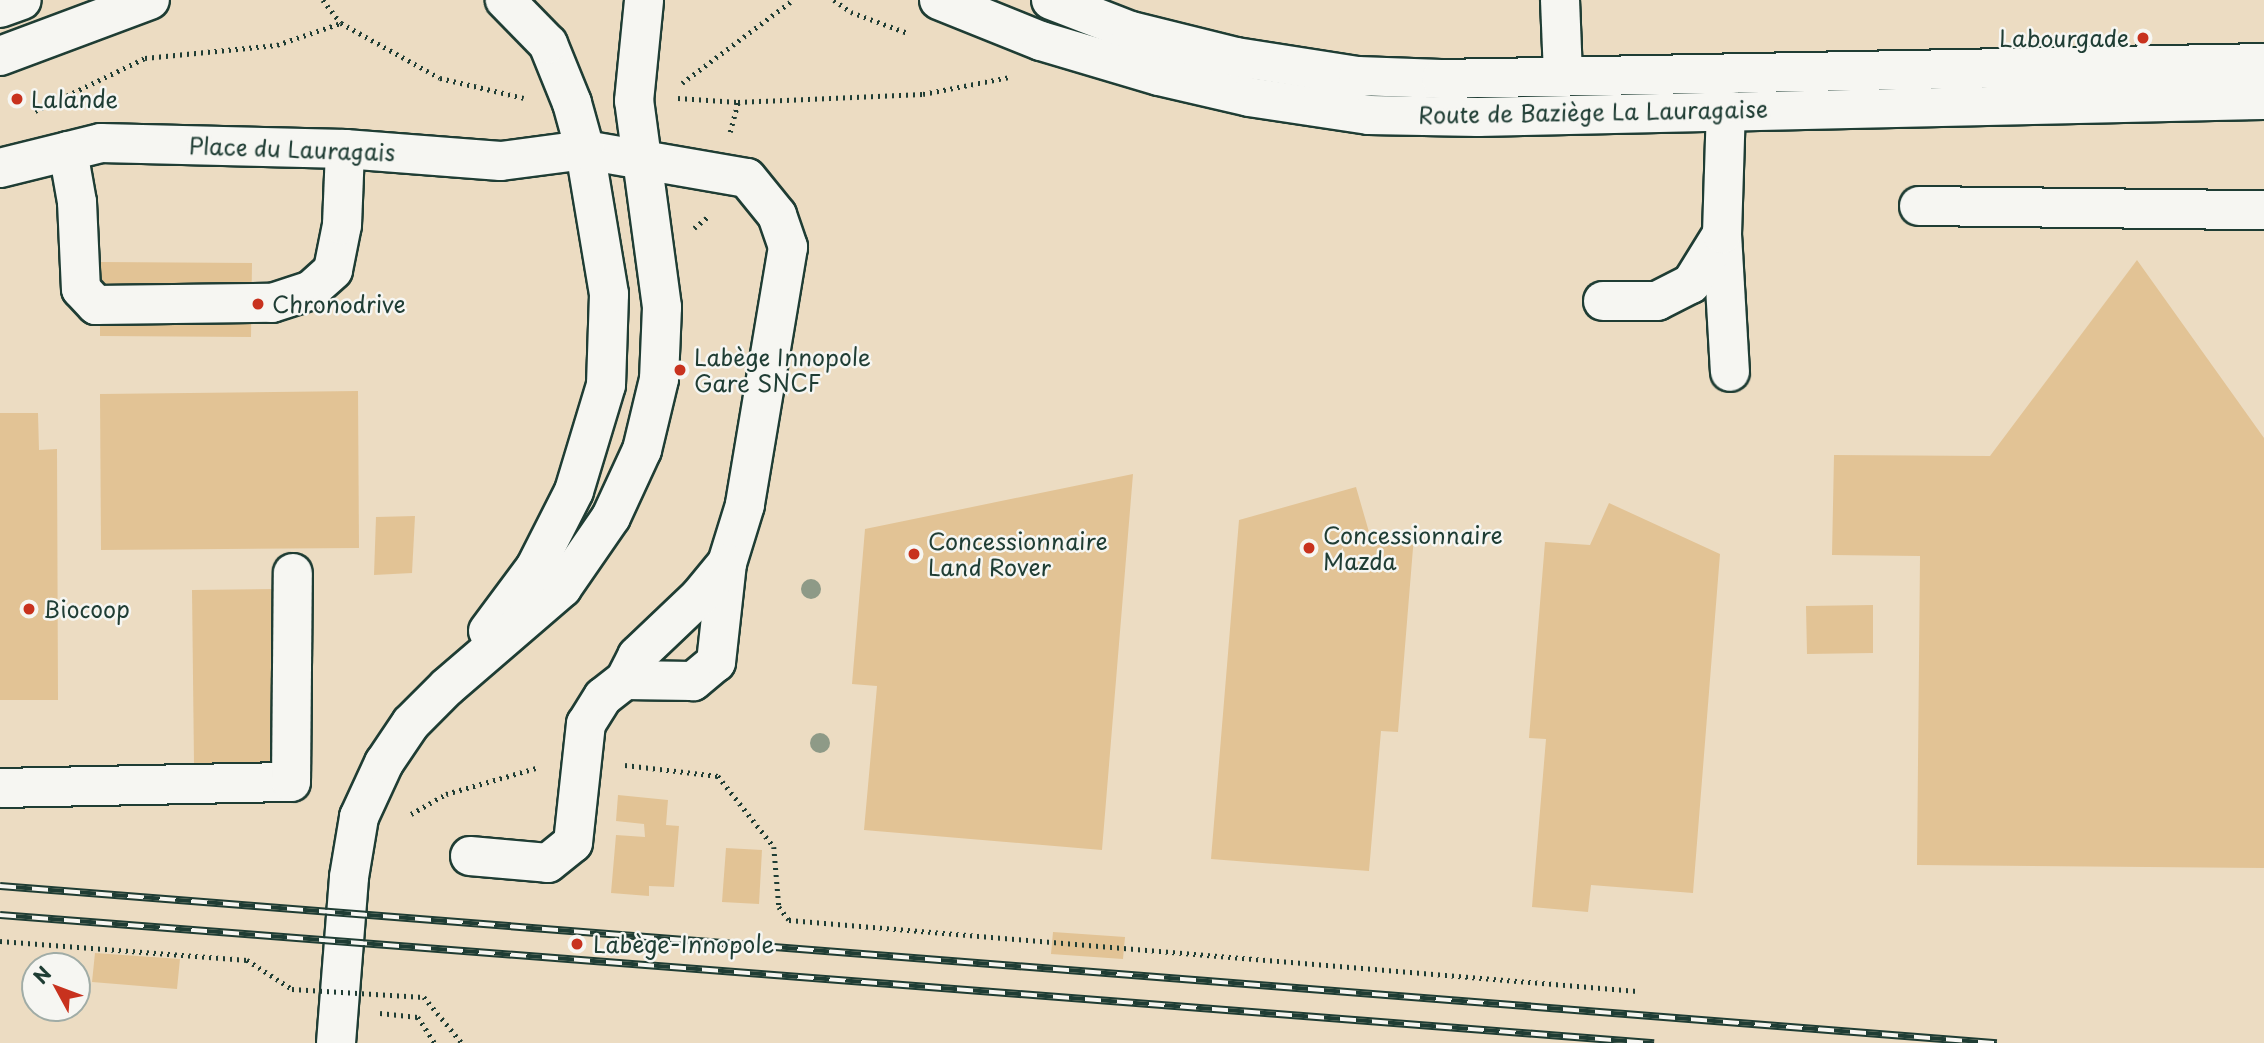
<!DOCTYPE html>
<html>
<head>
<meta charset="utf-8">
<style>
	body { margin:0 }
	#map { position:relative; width:2264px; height:1043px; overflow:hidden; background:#f0e7d6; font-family:"Playpen Sans",sans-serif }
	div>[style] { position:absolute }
	.built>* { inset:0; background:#ecdcc2 }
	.building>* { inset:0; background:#e2c395 }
	.path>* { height:4.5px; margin-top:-2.25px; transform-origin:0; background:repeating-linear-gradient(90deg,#1f3d34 0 2px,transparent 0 7px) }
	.roads { filter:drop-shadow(2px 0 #1f3d34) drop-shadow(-2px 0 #1f3d34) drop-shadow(0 2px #1f3d34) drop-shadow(0 -2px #1f3d34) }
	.minor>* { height:38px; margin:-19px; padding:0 19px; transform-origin:19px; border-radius:19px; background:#f6f6f2 }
	.major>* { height:38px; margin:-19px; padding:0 19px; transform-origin:19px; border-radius:19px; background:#f6f6f2 }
	.rail>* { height:8px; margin-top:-4px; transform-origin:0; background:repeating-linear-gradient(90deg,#f6f6f2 0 16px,#1f3d34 0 32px); box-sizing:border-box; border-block:2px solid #1f3d34 }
	.path-bridge>* { height:4.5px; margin-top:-2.25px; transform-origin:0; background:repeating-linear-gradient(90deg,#1f3d34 0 2px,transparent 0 7px) }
	.trees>* { width:20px; height:20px; margin:-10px; border-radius:50%; background:#8e9a87 }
	.dots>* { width:19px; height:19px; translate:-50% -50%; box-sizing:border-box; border:4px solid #f6f6f2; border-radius:50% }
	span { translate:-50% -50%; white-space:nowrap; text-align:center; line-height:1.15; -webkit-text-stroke:5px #f6f6f2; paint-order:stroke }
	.poi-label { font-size:23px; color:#1f3d34 }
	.right { translate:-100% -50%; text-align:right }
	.left { translate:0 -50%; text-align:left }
	.street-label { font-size:23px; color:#1f3d34 }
	.north { position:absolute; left:21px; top:952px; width:70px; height:70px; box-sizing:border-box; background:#f6f6f2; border:2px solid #a0aca6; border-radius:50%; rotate:311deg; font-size:19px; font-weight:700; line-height:28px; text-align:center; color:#1f3d34 }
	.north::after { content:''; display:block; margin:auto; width:24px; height:32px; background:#c8321e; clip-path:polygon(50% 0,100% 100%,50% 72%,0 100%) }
</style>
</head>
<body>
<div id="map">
	<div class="built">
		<div style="clip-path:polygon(evenodd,0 0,2264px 0,2264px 1043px,0 1043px,0 0,35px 966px,77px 966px,77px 1008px,35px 1008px,35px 966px)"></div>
	</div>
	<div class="building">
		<div style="clip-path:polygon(2137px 260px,2264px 438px,2264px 868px,1917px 865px,1920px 556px,1832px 555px,1834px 455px,1990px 456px)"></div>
		<div style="clip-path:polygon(100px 262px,252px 263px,251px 337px,100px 336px)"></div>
		<div style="clip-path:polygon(358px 391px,359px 548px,101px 550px,100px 394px)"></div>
		<div style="clip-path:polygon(0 413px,38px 413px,39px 450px,57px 449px,58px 700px,0 700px)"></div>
		<div style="clip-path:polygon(1133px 474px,1102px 850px,864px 830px,877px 686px,852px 684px,865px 529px)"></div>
		<div style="clip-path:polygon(1356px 487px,1369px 532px,1414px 536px,1398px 732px,1381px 731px,1369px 871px,1211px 859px,1239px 520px)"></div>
		<div style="clip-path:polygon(1609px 503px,1720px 554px,1693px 893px,1591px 885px,1588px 912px,1532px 907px,1546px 739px,1529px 738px,1545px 542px,1590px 545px)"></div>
		<div style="clip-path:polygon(415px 516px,412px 573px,374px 575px,376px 517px)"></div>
		<div style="clip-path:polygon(280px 589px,282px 763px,194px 764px,192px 590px)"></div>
		<div style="clip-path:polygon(1873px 605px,1873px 653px,1807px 654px,1806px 606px)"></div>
		<div style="clip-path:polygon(618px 795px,668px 800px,666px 825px,679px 826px,674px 887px,649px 886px,649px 896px,611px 893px,616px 835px,645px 837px,644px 824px,616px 821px)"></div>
		<div style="clip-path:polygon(726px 848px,762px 850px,759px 904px,722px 902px)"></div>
		<div style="clip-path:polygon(1053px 932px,1125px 937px,1123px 959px,1051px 954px)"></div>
		<div style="clip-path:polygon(95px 953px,180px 959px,177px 989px,92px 982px)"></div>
	</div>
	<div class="path">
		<div style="left:323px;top:0;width:29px;rotate:52deg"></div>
		<div style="left:341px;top:23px;width:113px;rotate:29.1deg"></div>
		<div style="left:440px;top:78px;width:86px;rotate:13.4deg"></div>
		<div style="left:834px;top:0;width:21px;rotate:35deg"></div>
		<div style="left:851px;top:12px;width:61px;rotate:20.2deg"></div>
		<div style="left:682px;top:83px;width:139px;rotate:-36.8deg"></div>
		<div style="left:678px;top:98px;width:60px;rotate:3.8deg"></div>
		<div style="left:738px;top:102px;width:185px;rotate:-2.5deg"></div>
		<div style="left:923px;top:94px;width:89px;rotate:-11.1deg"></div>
		<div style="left:35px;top:111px;width:122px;rotate:-25.7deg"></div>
		<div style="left:145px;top:58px;width:133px;rotate:-5.6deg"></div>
		<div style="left:277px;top:45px;width:68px;rotate:-19deg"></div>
		<div style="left:730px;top:132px;width:31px;rotate:-75deg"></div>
		<div style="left:694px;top:228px;width:19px;rotate:-39deg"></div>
		<div style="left:625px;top:765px;width:94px;rotate:6.7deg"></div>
		<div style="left:718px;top:776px;width:90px;rotate:51.7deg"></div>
		<div style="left:774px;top:847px;width:60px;rotate:85.2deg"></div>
		<div style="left:779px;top:907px;width:16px;rotate:52deg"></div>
		<div style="left:789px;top:920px;width:851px;rotate:4.79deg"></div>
		<div style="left:411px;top:814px;width:40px;rotate:-29.7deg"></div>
		<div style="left:446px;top:794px;width:94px;rotate:-16.1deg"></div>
		<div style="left:0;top:941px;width:248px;rotate:4.4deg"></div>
		<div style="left:247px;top:960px;width:54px;rotate:32.8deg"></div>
		<div style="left:424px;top:997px;width:60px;rotate:50.4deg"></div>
		<div style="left:380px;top:1013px;width:38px;rotate:6deg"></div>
		<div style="left:418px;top:1017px;width:31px;rotate:57deg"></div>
	</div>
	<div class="roads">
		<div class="minor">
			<div style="left:1560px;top:0;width:76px;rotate:87.7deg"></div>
			<div style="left:68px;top:151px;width:52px;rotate:80deg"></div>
			<div style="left:77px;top:202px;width:87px;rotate:87.4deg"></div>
			<div style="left:81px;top:289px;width:22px;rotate:47deg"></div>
			<div style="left:96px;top:305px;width:176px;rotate:-0.7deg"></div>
			<div style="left:272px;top:303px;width:40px;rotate:-18deg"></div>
			<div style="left:310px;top:291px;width:31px;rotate:-42deg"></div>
			<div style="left:333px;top:270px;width:46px;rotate:-78.7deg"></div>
			<div style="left:342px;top:225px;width:76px;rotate:-87.7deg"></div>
			<div style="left:0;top:168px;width:104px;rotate:-13.9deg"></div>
			<div style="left:101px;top:143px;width:244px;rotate:1.4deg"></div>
			<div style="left:345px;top:149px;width:156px;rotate:4.4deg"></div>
			<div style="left:501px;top:161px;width:85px;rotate:-7.5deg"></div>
			<div style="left:585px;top:150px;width:164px;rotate:9.8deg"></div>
			<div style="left:747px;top:178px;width:48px;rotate:51deg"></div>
			<div style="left:777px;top:215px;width:34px;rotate:71deg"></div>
			<div style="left:788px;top:247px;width:262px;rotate:99.5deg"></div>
			<div style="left:745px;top:505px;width:61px;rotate:107.2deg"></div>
			<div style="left:727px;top:563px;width:100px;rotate:96.3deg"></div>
			<div style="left:716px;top:662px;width:30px;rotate:140deg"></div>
			<div style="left:693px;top:681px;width:68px;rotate:-179.2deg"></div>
			<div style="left:625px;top:680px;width:27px;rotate:-63deg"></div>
			<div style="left:637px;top:656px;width:86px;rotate:-43.6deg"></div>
			<div style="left:699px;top:597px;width:44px;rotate:-50.5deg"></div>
			<div style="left:1919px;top:206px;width:345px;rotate:0.7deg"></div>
			<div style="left:1722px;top:234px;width:138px;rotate:86.7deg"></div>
			<div style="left:1603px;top:301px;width:54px"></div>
			<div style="left:1657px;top:301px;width:38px;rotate:-27deg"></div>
			<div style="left:1691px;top:284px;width:59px;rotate:-58.2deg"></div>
			<div style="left:1722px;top:234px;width:125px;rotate:-88.2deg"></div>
			<div style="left:488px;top:631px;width:79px;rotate:-53.3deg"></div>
			<div style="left:535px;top:568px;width:86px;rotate:-63.1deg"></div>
			<div style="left:574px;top:491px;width:111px;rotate:-73.2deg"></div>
			<div style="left:606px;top:385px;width:91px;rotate:-88.1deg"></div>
			<div style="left:609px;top:294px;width:146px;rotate:-99.5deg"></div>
			<div style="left:585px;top:150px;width:49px;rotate:-105.5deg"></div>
			<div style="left:572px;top:103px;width:64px;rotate:-112.1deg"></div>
			<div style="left:548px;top:44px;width:62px;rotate:-134.3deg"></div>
			<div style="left:0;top:788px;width:291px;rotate:-1.2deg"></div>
			<div style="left:291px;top:782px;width:209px;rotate:-89.5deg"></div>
			<div style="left:470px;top:856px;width:78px;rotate:5.1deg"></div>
			<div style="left:548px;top:863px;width:32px;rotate:-39deg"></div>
			<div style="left:573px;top:843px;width:120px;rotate:-83.8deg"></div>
			<div style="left:586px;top:724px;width:32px;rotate:-58deg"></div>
			<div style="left:603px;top:697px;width:28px;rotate:-38deg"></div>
			<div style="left:336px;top:1043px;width:167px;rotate:-85.5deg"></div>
			<div style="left:349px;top:877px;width:61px;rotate:-80.5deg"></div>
			<div style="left:359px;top:817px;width:60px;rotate:-65.2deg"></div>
			<div style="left:384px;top:763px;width:48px;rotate:-56deg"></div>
			<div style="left:411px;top:723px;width:51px;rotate:-45deg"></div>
			<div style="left:447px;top:687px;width:152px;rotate:-40.7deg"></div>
			<div style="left:562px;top:588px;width:86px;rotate:-55.4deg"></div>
			<div style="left:611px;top:517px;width:74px;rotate:-65.2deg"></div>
			<div style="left:642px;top:450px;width:73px;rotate:-76.5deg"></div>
			<div style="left:659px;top:379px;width:72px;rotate:-87.6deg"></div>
			<div style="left:662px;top:307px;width:208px;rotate:-97.7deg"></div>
			<div style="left:634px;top:101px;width:101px;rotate:-84.3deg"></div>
		</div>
		<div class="major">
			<div style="left:939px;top:0;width:110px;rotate:21.9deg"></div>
			<div style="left:1041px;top:41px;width:123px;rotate:16.5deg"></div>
			<div style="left:1159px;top:76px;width:92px;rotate:13.1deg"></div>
			<div style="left:1249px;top:97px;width:121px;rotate:8.5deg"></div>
			<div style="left:1369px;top:115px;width:109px;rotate:1.1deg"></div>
			<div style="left:1478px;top:117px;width:786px;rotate:-1.24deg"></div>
			<div style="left:1051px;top:0;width:86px;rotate:21.2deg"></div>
			<div style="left:1131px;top:31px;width:108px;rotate:13.9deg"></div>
			<div style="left:1236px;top:57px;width:123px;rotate:8.9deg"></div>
			<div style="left:1358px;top:76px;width:83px;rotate:2.1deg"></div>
			<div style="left:1441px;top:79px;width:823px;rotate:-1.11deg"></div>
			<div style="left:0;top:8px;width:23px;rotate:-20deg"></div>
			<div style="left:0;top:56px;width:160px;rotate:-20.5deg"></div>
		</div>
	</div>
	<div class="rail">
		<div style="left:0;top:886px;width:2003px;rotate:4.5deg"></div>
		<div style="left:0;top:915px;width:1659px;rotate:4.43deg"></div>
	</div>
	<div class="path-bridge">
		<div style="left:292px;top:989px;width:132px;rotate:3.5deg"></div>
	</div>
	<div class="trees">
		<div style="left:811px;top:589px"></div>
		<div style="left:820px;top:743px"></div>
	</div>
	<div class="dots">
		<div style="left:2143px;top:38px;background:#c8321e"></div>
		<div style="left:17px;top:99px;background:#c8321e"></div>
		<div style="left:258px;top:304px;background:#c8321e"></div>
		<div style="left:680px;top:370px;background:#c8321e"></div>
		<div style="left:1309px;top:548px;background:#c8321e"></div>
		<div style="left:914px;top:554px;background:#c8321e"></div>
		<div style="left:29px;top:609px;background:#c8321e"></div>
		<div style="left:577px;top:944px;background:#c8321e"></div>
	</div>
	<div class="poi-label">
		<span class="right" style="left:2129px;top:38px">Labourgade</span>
		<span class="left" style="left:31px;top:99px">Lalande</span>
		<span class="left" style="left:272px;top:304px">Chronodrive</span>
		<span class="left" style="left:694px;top:370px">Labège Innopole<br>Gare SNCF</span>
		<span class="left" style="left:1323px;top:548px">Concessionnaire<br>Mazda</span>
		<span class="left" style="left:928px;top:554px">Concessionnaire<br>Land Rover</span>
		<span class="left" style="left:43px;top:609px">Biocoop</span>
		<span class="left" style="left:593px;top:944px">Labège-Innopole</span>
	</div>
	<div class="street-label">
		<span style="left:1593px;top:112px;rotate:-1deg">Route de Baziège La Lauragaise</span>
		<span style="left:292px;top:149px;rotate:2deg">Place du Lauragais</span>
	</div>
	<div class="north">N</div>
</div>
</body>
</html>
